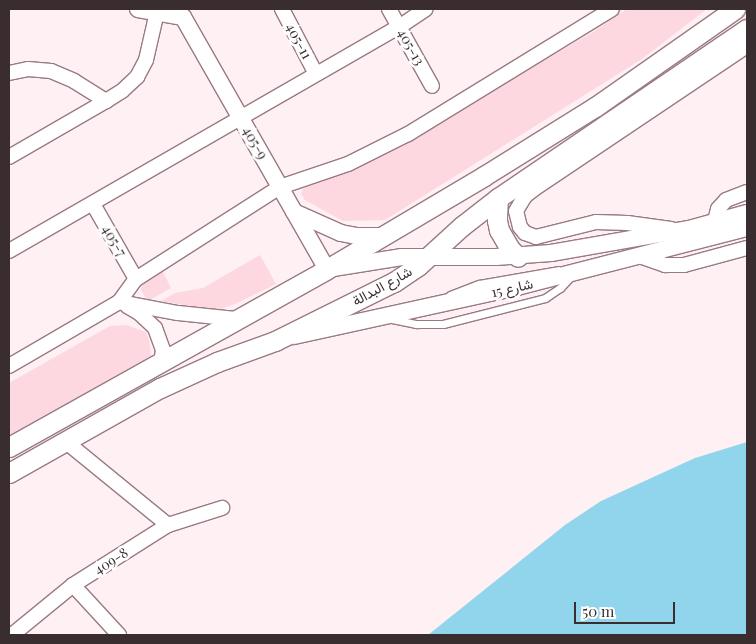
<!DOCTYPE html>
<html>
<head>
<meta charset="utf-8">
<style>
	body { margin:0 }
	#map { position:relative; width:756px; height:644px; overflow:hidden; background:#fef0f3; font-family:"Playfair Display",Vazirmatn,serif }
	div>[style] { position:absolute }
	.green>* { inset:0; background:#fdd8e1 }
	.water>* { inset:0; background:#91d5ec }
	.roads { filter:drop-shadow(1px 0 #997a82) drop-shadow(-1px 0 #997a82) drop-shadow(0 1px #997a82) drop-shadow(0 -1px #997a82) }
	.service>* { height:7px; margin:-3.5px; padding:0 3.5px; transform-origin:3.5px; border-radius:3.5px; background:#fff }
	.minor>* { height:14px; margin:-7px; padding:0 7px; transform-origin:7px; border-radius:7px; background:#fff }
	.tertiary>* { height:16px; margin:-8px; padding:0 8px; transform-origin:8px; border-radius:8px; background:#fff }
	.secondary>* { height:19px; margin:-9.5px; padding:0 9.5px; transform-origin:9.5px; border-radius:9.5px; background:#fff }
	span { translate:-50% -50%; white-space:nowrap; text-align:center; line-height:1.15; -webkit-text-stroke:5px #fff; paint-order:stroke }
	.street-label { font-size:14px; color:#3a2d30 }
	.frame { position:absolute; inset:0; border:10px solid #3a2d30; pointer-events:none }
	.scale { position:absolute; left:574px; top:602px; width:101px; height:22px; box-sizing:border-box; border:2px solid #3a2d30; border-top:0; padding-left:6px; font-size:15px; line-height:18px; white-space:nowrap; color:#3a2d30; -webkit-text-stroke:4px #fff; paint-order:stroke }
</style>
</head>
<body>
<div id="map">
	<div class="green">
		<div style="clip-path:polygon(627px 9px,707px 9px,642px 59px,385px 220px,343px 221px,305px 200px,301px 194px,304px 187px,425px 130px,593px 32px)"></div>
		<div style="clip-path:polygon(260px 255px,276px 284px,235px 304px,215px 311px,161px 301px,175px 293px,203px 288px)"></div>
		<div style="clip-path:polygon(161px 268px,171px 288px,148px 301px,141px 290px,143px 280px)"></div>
		<div style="clip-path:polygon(126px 325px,146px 332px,149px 340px,151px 356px,9px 437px,9px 383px,110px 326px)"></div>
	</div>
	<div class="water">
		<div style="clip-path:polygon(747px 442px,747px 635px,428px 635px,565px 525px,601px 501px,695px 458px)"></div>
	</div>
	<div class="roads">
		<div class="service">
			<div style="left:450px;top:295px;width:31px;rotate:-21deg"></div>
			<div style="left:479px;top:284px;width:80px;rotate:-10deg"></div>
			<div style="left:392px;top:319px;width:25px;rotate:12deg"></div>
			<div style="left:416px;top:324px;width:27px"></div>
			<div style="left:443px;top:324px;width:105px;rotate:-14.3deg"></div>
			<div style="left:545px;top:298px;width:18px;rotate:-34deg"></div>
			<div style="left:560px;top:288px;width:16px;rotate:-47deg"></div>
		</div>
		<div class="minor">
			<div style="left:282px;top:9px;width:73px;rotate:62.4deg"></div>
			<div style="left:389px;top:9px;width:88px;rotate:60.8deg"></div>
			<div style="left:9px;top:73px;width:19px;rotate:-12deg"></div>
			<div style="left:28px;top:69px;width:23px;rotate:5deg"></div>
			<div style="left:51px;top:71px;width:25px;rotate:23deg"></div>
			<div style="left:74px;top:81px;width:38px;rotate:32deg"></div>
			<div style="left:9px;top:157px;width:112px;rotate:-30deg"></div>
			<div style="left:106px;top:101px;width:19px;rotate:-32deg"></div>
			<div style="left:122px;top:91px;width:21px;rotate:-43deg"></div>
			<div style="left:137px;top:77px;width:19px;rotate:-62deg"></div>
			<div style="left:146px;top:60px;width:49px;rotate:-77.1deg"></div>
			<div style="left:93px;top:204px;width:86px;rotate:60.2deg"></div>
			<div style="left:715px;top:221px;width:12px;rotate:-76deg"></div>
			<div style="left:718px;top:209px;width:12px;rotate:-48deg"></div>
			<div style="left:726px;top:200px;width:22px;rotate:-21deg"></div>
			<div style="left:671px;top:229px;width:44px;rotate:-172.2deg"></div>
			<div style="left:627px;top:223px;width:31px;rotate:-178deg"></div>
			<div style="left:596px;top:222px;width:62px;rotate:166deg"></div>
			<div style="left:536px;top:237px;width:12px;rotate:-160deg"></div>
			<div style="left:525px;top:233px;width:8px;rotate:-130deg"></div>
			<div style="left:520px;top:227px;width:16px;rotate:-104deg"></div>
			<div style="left:516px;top:211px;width:17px;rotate:-59deg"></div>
			<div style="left:525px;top:196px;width:11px;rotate:-38deg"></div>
			<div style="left:534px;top:189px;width:257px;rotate:-33.9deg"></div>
			<div style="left:9px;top:251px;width:450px;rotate:-29.9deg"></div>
			<div style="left:399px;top:27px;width:32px;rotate:-34deg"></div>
			<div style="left:639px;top:256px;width:28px;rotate:19deg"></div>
			<div style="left:665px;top:265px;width:19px"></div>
			<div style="left:684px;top:265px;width:65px;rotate:-15.1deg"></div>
			<div style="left:119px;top:302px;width:60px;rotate:10.6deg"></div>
			<div style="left:178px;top:313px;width:58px;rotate:5.9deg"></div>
			<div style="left:127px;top:306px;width:14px;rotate:30deg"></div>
			<div style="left:139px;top:313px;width:22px;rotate:43deg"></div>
			<div style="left:155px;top:328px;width:23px;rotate:70deg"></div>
			<div style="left:163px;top:350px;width:13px;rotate:99deg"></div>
			<div style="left:9px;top:366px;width:127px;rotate:-30.2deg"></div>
			<div style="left:119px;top:302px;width:29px;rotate:-54deg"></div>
			<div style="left:136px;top:279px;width:171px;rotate:-32.6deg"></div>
			<div style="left:280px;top:187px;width:72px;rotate:-18.7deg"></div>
			<div style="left:348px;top:164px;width:67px;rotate:-26.6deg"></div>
			<div style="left:408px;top:134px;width:239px;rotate:-31.5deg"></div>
			<div style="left:65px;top:441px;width:133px;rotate:39.2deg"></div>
			<div style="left:73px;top:585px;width:68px;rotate:47.4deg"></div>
			<div style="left:12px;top:635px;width:79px;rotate:-39.3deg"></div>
			<div style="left:73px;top:585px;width:112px;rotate:-32.3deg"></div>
			<div style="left:168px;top:525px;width:57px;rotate:-17.5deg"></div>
		</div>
		<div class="tertiary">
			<div style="left:138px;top:9px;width:46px;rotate:10.1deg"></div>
			<div style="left:183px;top:17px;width:290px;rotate:60.3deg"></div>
			<div style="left:327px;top:269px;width:76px;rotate:-9.1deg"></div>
			<div style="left:402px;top:257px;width:94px"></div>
			<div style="left:496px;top:257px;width:55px;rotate:-4.2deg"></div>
			<div style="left:551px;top:253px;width:140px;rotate:-9.9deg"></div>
			<div style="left:689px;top:229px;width:60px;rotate:-15.4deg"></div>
			<div style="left:294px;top:212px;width:51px;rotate:24.1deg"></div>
			<div style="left:341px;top:233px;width:15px;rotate:11deg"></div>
			<div style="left:356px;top:236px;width:25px"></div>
			<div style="left:294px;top:336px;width:228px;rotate:-12.4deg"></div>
			<div style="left:517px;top:287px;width:237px;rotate:-14.4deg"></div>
		</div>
		<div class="secondary">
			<div style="left:498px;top:198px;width:22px;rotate:93deg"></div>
			<div style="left:497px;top:220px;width:10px;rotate:79deg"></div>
			<div style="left:499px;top:230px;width:22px;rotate:60deg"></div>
			<div style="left:510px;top:249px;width:11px;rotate:45deg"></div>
			<div style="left:9px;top:447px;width:364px;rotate:-29.2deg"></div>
			<div style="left:327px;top:269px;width:182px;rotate:-30.6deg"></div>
			<div style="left:484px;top:176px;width:131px;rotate:-31.9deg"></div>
			<div style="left:595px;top:107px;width:171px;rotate:-35deg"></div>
			<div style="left:9px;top:473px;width:173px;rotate:-29.4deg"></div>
			<div style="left:160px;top:388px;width:63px;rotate:-24.5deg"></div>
			<div style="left:217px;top:362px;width:62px;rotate:-19.9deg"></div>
			<div style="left:275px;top:341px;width:133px;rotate:-26.4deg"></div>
			<div style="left:394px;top:282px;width:29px;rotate:-34deg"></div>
			<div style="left:418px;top:266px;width:59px;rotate:-42.3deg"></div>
			<div style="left:462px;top:226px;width:46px;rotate:-37.9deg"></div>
			<div style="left:498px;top:198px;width:301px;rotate:-34.2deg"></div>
		</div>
	</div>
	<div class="street-label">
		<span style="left:299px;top:41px;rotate:62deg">405-11</span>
		<span style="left:411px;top:47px;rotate:61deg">405-13</span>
		<span style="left:255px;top:143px;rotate:60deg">405-9</span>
		<span style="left:114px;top:241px;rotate:60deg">405-7</span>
		<span style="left:382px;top:286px;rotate:-29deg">شارع البدالة</span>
		<span style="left:512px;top:288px;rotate:-13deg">شارع 15</span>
		<span style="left:111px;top:561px;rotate:-32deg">409-8</span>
	</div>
	<div class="frame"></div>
	<div class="scale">50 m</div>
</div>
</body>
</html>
